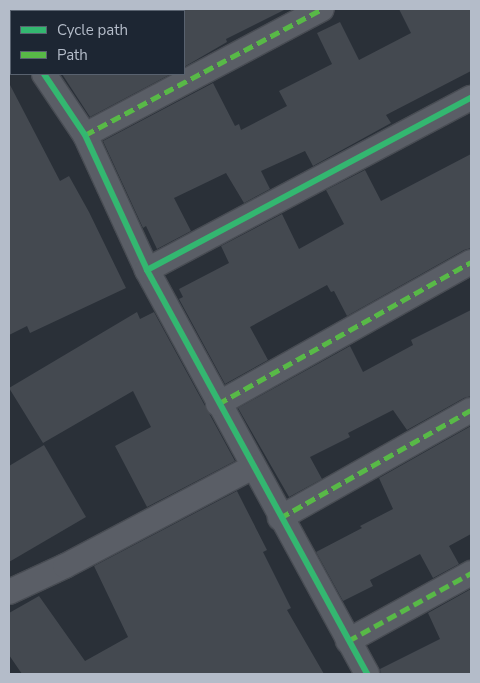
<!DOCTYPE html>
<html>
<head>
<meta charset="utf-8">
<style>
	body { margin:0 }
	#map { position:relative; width:480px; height:683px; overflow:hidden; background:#2a3038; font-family:"Nunito Sans",sans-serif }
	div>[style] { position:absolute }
	.building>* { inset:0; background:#444950 }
	.roads { filter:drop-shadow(1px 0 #484c53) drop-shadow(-1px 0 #484c53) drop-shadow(0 1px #484c53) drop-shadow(0 -1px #484c53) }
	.minor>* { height:24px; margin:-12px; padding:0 12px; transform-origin:12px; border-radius:12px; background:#5a5e66 }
	.quiet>* { height:5px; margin-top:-2.5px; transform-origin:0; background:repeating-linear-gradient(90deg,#58b947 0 10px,transparent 0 15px) }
	.cycleway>* { height:6px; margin:-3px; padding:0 3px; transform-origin:3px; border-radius:3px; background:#33b770 }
	span { translate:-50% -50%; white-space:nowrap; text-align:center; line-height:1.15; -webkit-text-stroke:4px #1d2633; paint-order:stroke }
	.frame { position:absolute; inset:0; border:10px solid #b4bcc9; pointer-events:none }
	.legend { position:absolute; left:10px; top:10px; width:175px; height:65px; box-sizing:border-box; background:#1d2633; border:1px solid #59626f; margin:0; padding:6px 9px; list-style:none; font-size:15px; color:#b4bcc9 }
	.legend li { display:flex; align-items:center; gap:10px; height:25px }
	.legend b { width:25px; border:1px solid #59626f }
</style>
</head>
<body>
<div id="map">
	<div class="building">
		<div style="clip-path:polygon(184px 9px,286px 9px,226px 39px,227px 42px,184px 67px)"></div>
		<div style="clip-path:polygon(399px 9px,471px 9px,471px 71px,386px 115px,391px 123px,313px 166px,305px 151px,261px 171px,270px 189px,244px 203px,226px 173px,174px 198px,191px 231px,157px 249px,146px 226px,143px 228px,103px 141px,213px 83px,235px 126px,239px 124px,241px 130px,287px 106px,279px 91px,332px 64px,317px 33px,340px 22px,359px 60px,411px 33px)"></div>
		<div style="clip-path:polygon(62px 74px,171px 74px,90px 117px)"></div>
		<div style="clip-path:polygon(9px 83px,60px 181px,69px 176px,89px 212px,126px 288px,30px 333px,27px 326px,9px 335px)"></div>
		<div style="clip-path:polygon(471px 154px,471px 248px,464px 250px,347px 316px,334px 291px,331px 292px,327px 285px,250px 327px,268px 360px,225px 384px,179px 299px,183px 297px,179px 289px,229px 263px,221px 246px,282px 214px,299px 249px,344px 224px,326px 190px,365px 170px,381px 201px)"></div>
		<div style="clip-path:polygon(471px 310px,471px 396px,464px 398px,407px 430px,393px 410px,348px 433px,350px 437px,310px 457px,322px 479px,289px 497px,238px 408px,350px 346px,363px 372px,413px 345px,411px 340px)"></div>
		<div style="clip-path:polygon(137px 312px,140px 319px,154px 312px,235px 461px,147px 507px,115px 446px,151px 427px,133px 391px,43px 443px,9px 388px)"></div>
		<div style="clip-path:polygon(471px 426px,471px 534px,449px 546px,459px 564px,433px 578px,420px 554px,370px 580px,373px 586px,343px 601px,316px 552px,362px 528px,360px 526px,393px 509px,379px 478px)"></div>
		<div style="clip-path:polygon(44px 445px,86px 517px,9px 562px,9px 466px)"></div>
		<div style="clip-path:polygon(237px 491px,267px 550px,263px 552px,291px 608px,287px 610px,324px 674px,22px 674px,9px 655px,9px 613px,39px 596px,85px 661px,128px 637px,94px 566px)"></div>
		<div style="clip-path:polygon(471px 589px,471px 674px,381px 674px,380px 669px,440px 639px,428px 613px)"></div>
	</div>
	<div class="roads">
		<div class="minor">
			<div style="left:9px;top:17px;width:5px;rotate:68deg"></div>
			<div style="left:44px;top:74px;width:73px;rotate:56.1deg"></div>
			<div style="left:85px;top:135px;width:149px;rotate:65.3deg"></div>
			<div style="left:147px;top:270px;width:460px;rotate:61.4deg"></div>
			<div style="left:85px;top:135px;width:268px;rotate:-28deg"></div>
			<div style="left:147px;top:270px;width:367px;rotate:-28deg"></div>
			<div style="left:218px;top:404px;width:290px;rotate:-29.3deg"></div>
			<div style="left:280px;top:518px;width:219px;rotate:-29.5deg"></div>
			<div style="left:9px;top:592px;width:62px;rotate:-24.9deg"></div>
			<div style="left:65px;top:566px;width:212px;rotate:-27.8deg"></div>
			<div style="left:348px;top:641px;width:141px;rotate:-28.9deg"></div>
		</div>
	</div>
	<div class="quiet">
		<div style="left:9px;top:32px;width:2px;rotate:-27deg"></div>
		<div style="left:85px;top:135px;width:268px;rotate:-28deg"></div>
		<div style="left:218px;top:404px;width:290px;rotate:-29.3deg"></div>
		<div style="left:280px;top:518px;width:219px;rotate:-29.5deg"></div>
		<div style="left:348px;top:641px;width:141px;rotate:-28.9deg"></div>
	</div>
	<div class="cycleway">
		<div style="left:44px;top:74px;width:73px;rotate:56.1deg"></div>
		<div style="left:85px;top:135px;width:149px;rotate:65.3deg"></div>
		<div style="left:147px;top:270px;width:460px;rotate:61.4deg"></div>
		<div style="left:147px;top:270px;width:367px;rotate:-28deg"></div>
	</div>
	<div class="frame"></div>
	<ul class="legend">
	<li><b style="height:6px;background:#33b770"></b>Cycle path</li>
	<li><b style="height:6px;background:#58b947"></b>Path</li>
	</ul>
</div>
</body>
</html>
